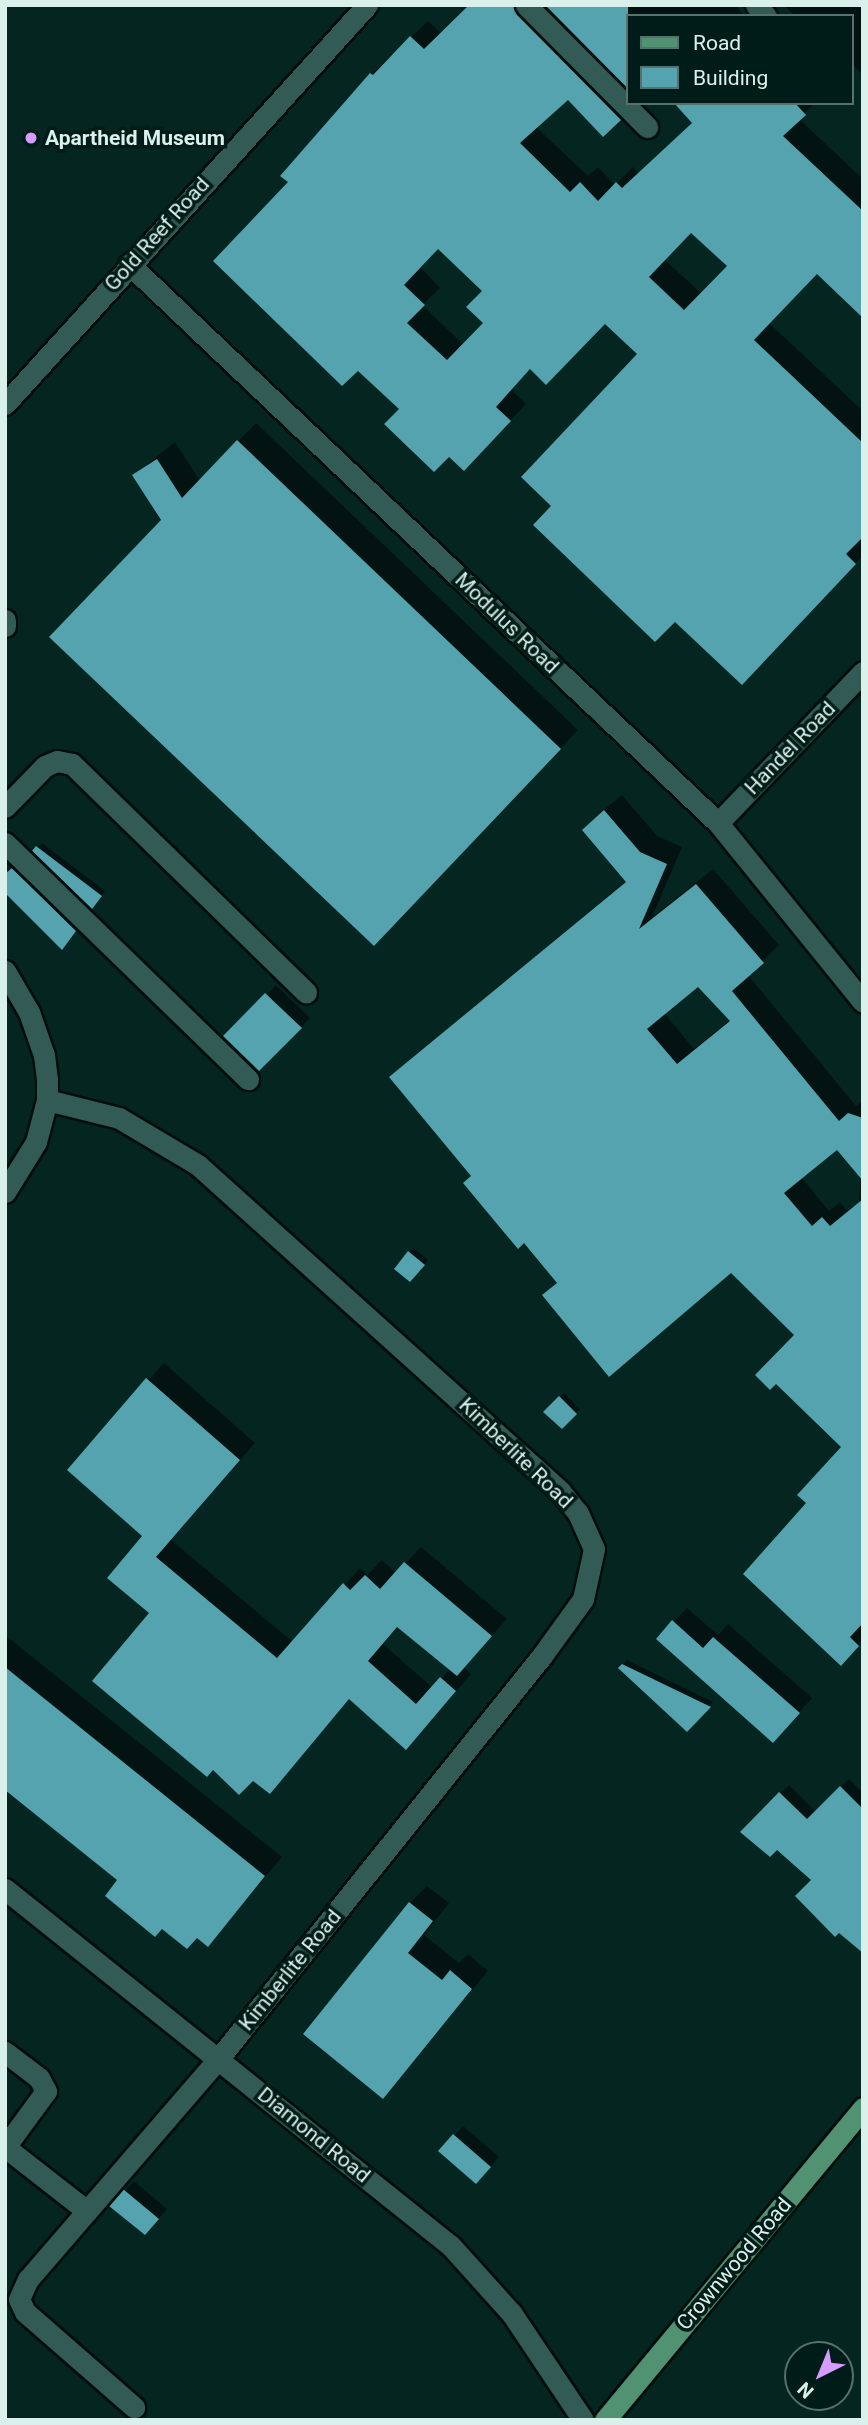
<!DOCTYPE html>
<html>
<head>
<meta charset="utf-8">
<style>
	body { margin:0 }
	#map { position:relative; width:868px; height:2425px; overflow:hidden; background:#052521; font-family:Roboto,sans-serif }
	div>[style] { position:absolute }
	.shadow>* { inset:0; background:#0007 }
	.building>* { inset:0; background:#54a3ae }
	.roads { filter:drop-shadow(2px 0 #000d0a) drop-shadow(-2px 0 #000d0a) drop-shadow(0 2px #000d0a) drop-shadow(0 -2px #000d0a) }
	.minor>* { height:21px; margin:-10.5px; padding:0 10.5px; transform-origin:10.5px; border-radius:10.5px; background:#325b55 }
	.major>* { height:21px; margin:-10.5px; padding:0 10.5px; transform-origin:10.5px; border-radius:10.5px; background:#519272 }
	.dots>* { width:19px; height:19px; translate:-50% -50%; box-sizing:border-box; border:4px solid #001c18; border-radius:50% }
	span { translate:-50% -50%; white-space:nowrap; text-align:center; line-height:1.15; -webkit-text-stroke:7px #001c18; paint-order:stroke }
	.poi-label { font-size:21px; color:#daf0eb; font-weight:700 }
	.left { translate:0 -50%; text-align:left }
	.street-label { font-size:21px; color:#daf0eb }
	.frame { position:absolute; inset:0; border:7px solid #daf0eb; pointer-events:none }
	.legend { position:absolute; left:626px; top:14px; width:228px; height:91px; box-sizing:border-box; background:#001c18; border:2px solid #57716c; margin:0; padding:9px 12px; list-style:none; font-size:21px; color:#daf0eb }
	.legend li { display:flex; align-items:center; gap:14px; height:35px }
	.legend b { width:35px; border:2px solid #57716c }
	.north { position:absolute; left:784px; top:2341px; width:70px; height:70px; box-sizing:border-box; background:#001c18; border:2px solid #57716c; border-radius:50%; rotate:223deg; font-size:19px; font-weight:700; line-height:28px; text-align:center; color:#daf0eb }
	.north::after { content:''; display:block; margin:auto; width:24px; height:32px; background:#d59cfb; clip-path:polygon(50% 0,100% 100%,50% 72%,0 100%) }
</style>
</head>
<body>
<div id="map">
	<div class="shadow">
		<div style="clip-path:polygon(evenodd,471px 5px,540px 5px,634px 104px,618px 121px,568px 97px,536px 127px,588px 176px,598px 167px,615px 185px,633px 167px,639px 173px,694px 122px,676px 103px,815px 103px,799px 119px,863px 179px,863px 315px,817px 272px,769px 323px,863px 411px,863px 555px,758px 666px,554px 506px,640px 354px,605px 322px,531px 368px,511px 389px,526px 404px,481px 452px,402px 408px,290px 182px,283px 176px,372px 74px,428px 21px,442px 34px,471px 5px,692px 231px,729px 266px,702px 294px,664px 259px,692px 231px,471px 5px,439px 247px,484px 291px,485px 323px,464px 345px,422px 305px,440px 288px,420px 267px,439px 247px)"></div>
		<div style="clip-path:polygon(547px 5px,735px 5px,745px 16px,628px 16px,628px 87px)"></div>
		<div style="clip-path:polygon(784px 5px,863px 5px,863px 75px,852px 64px,852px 16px,795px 16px)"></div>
		<div style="clip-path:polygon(256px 423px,578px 730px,391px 926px,134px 475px,175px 442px,200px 481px)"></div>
		<div style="clip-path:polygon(evenodd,622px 795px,657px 836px,682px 847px,652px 917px,713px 869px,779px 945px,748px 975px,856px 1106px,863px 1101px,863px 1640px,840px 1663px,808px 1503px,844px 1447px,796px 1335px,731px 1271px,544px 1295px,558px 1281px,392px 1077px,627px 880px,600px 813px,622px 795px,698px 985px,731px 1019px,694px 1049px,664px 1013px,698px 985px,622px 795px,837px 1148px,861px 1176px,859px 1202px,847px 1211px,840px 1202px,829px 1211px,801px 1177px,837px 1148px)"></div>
		<div style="clip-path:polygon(42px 843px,105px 891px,96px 903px,34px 851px)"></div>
		<div style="clip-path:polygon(23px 860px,85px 920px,62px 947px,5px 876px)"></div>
		<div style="clip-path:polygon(276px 985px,310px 1018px,259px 1069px,225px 1036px)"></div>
		<div style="clip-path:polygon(414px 1248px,428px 1260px,414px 1276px,396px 1268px)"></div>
		<div style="clip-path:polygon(evenodd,164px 1363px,255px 1443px,171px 1540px,293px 1642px,360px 1568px,367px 1575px,382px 1560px,396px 1573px,421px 1547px,507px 1619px,463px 1667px,471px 1674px,422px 1731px,350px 1698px,270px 1792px,151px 1613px,144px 1535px,148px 1380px,164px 1363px,398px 1626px,451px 1668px,433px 1688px,383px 1644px,398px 1626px)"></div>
		<div style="clip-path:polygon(564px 1393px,580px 1409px,562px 1427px,546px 1412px)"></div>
		<div style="clip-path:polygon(687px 1608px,718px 1635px,728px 1624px,812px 1698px,787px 1726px,673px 1622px)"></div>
		<div style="clip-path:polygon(5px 1635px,282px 1857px,208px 1945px,5px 1788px)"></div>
		<div style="clip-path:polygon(627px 1660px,713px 1702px,687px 1730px,623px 1665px)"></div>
		<div style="clip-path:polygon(849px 1779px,863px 1793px,863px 1924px,777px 1848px,743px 1832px,789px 1785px,816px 1812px)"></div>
		<div style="clip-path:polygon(427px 1886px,449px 1903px,424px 1935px,459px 1963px,468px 1954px,488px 1971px,383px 2096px,410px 1903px)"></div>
		<div style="clip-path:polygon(463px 2126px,499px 2157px,486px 2172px,440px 2151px)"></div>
		<div style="clip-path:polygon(134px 2181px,167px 2209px,154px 2224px,112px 2206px)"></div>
	</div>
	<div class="building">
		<div style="clip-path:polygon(evenodd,469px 5px,513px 5px,517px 14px,621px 120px,603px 137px,568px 100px,520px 143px,570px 192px,580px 182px,598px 201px,616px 182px,622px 188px,692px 123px,674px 103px,795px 103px,806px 115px,783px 136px,863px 211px,863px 318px,817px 274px,754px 340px,863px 443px,863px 537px,846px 554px,856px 564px,742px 685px,675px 622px,655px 642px,533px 525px,551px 506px,521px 477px,637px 354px,605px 324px,546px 385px,530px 369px,496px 407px,511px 421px,464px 471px,449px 457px,434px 472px,384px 424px,399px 409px,358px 371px,342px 386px,213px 261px,288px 182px,280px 176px,370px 73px,373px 75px,410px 36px,424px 49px,469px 5px,691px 233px,727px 266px,684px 310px,649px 277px,691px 233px,469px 5px,438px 249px,482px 291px,466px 307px,483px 323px,447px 360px,407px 323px,425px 305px,404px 285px,438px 249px)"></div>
		<div style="clip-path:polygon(545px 5px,628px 5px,628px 89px)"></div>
		<div style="clip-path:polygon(237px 440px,561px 749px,374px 946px,49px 637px,161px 520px,132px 475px,157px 459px,182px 498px)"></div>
		<div style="clip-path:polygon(evenodd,604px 810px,640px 852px,667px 864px,639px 929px,696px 884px,764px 963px,732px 991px,839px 1121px,848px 1113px,863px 1118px,863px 1181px,837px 1150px,784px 1193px,812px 1226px,822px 1217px,830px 1226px,863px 1199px,863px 1623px,850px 1637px,859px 1646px,841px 1666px,743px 1574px,806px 1503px,797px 1495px,841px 1447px,776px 1384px,770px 1390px,755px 1375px,794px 1335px,731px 1273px,609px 1377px,542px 1295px,557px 1283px,524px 1243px,518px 1249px,463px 1183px,471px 1176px,389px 1077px,626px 882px,582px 830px,604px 810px,698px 987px,730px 1021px,677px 1064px,647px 1029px,698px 987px)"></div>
		<div style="clip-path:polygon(36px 846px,102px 896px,92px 909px,32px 851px)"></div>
		<div style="clip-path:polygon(12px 868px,76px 931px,62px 950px,5px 893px,5px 874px)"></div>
		<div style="clip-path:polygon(265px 993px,302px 1028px,259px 1071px,223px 1036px)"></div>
		<div style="clip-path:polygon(408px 1251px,425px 1265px,410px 1282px,394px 1269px)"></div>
		<div style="clip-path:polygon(146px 1378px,240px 1460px,156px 1557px,277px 1658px,343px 1583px,350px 1590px,365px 1575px,380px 1589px,404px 1562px,492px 1636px,457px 1676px,397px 1627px,368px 1661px,416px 1704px,440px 1677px,456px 1691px,406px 1750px,349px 1699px,270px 1794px,253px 1781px,239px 1795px,213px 1770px,207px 1777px,92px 1681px,149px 1613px,107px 1578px,142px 1536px,67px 1470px)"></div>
		<div style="clip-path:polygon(559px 1396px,577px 1414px,562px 1429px,543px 1412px)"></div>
		<div style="clip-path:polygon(672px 1620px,703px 1648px,713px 1637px,800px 1713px,773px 1743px,656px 1639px)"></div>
		<div style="clip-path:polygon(622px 1664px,711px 1707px,687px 1732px,618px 1668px)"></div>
		<div style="clip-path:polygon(5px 1667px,265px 1876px,208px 1947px,197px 1938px,187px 1949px,162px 1929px,155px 1937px,105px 1896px,117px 1880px,5px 1790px)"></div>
		<div style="clip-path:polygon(840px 1786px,863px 1809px,863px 1953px,839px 1933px,835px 1937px,795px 1896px,811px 1880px,777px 1850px,770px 1857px,740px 1832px,779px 1792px,807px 1819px)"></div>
		<div style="clip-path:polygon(409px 1902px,433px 1921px,408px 1953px,442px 1980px,450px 1970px,472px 1989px,383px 2099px,303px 2034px)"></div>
		<div style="clip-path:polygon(453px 2134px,491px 2167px,476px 2184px,438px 2151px)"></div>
		<div style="clip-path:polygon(123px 2189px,159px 2219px,145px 2235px,109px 2206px)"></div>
	</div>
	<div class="roads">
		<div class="minor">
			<div style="left:526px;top:5px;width:172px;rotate:45.2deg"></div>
			<div style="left:756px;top:5px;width:15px;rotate:48deg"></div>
			<div style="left:129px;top:264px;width:812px;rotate:43.5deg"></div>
			<div style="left:718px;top:823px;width:230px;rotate:51deg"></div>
			<div style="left:5px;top:404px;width:539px;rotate:-47.78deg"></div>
			<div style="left:5px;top:620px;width:6px;rotate:90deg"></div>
			<div style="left:5px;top:807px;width:57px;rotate:-45.7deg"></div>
			<div style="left:45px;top:766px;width:13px;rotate:-23deg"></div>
			<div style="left:57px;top:761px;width:15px;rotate:11deg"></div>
			<div style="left:72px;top:764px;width:327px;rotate:44.3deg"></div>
			<div style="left:718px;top:823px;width:209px;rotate:-46.2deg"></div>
			<div style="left:5px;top:843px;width:339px;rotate:44.2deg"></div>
			<div style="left:5px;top:971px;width:48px;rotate:59.7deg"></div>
			<div style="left:29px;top:1012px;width:46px;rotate:70.8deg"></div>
			<div style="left:44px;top:1055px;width:25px;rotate:83deg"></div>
			<div style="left:47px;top:1080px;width:20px;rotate:90deg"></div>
			<div style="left:47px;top:1100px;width:43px;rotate:104.7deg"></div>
			<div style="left:36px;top:1142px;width:59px;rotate:121.8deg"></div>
			<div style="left:47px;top:1100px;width:74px;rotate:14deg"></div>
			<div style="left:119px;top:1118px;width:92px;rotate:30.7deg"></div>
			<div style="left:198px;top:1165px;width:487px;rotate:42deg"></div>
			<div style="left:560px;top:1491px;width:28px;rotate:51deg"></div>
			<div style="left:578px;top:1513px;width:39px;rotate:66deg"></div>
			<div style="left:594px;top:1549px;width:51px;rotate:102.4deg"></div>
			<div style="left:583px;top:1599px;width:72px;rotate:125.9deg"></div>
			<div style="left:541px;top:1657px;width:514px;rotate:128.76deg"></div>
			<div style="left:219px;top:2058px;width:292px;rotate:130.8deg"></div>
			<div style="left:28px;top:2279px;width:22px;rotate:114deg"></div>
			<div style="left:19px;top:2299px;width:14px;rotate:65deg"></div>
			<div style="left:25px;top:2312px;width:145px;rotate:41.1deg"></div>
			<div style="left:5px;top:1889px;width:571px;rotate:38.68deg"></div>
			<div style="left:451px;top:2246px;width:91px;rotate:48.1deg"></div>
			<div style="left:512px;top:2314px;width:128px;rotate:56.2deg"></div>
			<div style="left:5px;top:2052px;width:43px;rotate:37.4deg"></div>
			<div style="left:39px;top:2078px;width:15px;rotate:62deg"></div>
			<div style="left:46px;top:2091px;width:69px;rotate:126.2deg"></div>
			<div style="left:5px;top:2147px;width:104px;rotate:38deg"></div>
		</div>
		<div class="major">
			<div style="left:605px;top:2420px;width:405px;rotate:-50.4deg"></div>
		</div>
	</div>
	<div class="dots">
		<div style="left:31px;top:138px;background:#d59cfb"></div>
	</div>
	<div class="poi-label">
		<span class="left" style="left:45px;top:138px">Apartheid Museum</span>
	</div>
	<div class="street-label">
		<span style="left:157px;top:234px;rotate:-48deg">Gold Reef Road</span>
		<span style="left:507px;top:623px;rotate:44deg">Modulus Road</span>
		<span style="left:790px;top:748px;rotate:-46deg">Handel Road</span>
		<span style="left:516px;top:1453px;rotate:44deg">Kimberlite Road</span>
		<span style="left:290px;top:1970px;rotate:-51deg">Kimberlite Road</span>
		<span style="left:314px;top:2135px;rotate:39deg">Diamond Road</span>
		<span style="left:734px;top:2264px;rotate:-50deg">Crownwood Road</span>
	</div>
	<div class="frame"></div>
	<ul class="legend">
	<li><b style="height:9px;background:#519272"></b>Road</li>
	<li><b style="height:19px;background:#54a3ae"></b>Building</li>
	</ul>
	<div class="north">N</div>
</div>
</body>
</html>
